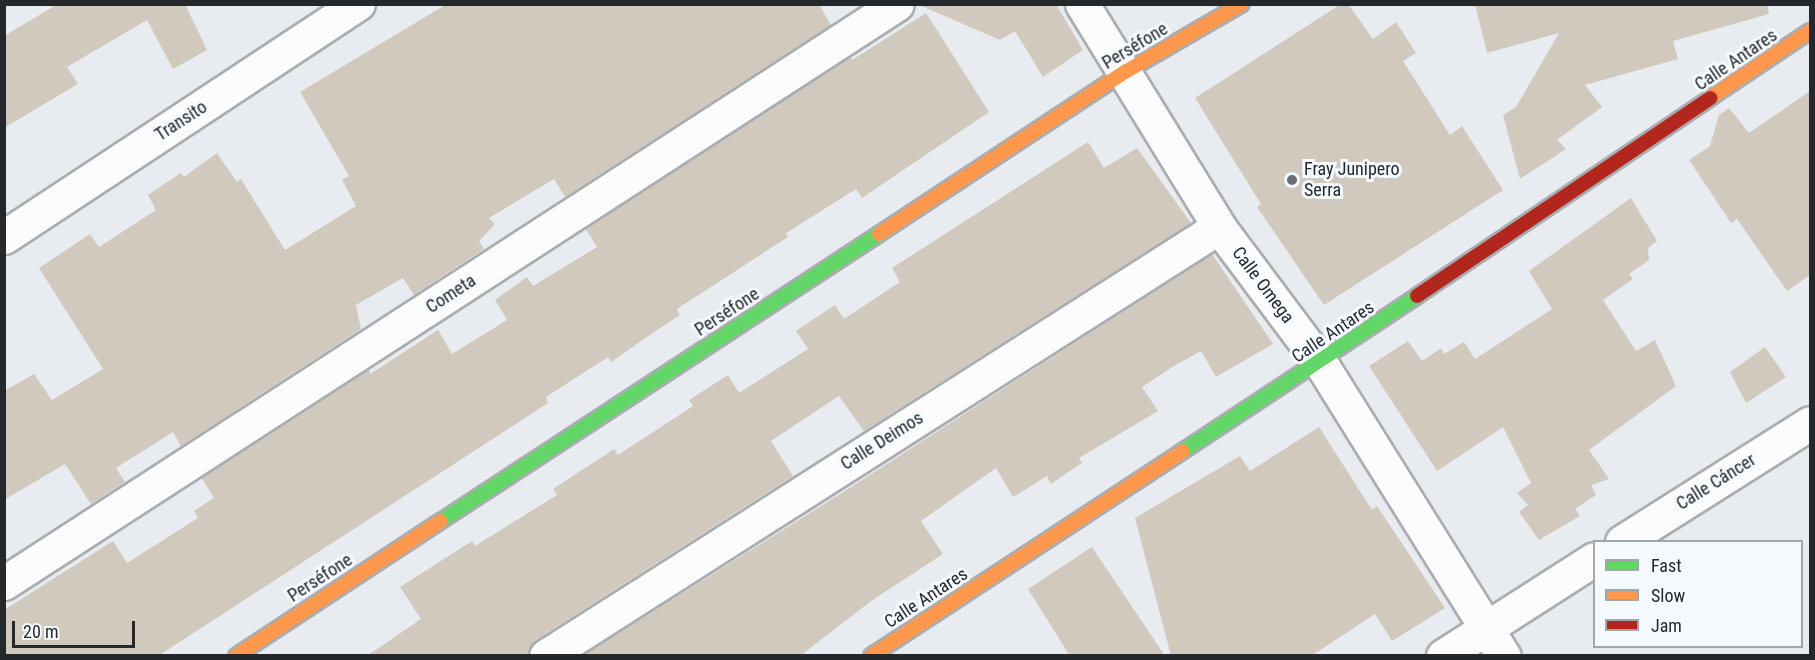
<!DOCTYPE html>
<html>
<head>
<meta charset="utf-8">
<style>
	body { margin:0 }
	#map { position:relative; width:1815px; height:660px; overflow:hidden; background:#e8ecf0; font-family:"Roboto Condensed",sans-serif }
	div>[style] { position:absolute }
	.building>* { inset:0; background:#d1c9be }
	.roads { filter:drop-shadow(2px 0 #aaadb0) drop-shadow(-2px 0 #aaadb0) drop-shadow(0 2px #aaadb0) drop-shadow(0 -2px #aaadb0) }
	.street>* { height:33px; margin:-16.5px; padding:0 16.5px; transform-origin:16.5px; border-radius:16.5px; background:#fcfcfd }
	.fast>* { height:14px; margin:-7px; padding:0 7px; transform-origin:7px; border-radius:7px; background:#63d668 }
	.slow>* { height:14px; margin:-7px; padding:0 7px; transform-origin:7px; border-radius:7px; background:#ff974d }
	.jam>* { height:14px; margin:-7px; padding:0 7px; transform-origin:7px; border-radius:7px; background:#b3261e }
	.dots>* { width:16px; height:16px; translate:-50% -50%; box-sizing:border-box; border:3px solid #f4faff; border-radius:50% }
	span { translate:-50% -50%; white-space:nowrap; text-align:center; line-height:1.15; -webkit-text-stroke:6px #f4faff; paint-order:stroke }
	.street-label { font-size:18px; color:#25282a }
	.poi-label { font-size:18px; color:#25282a }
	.left { translate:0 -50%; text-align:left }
	.frame { position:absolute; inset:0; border:6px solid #25282a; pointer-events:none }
	.legend { position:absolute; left:1593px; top:540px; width:210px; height:108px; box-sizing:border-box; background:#f4faff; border:2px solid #a1a6aa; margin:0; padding:8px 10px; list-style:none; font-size:18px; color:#25282a }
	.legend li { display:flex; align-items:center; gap:12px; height:30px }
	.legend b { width:30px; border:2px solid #a1a6aa }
	.scale { position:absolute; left:12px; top:621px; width:123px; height:27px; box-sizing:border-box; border:3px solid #25282a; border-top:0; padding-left:8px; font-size:18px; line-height:21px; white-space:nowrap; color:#25282a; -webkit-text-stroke:4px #f4faff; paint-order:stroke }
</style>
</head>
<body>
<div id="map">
	<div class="building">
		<div style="clip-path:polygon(58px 4px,185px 4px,207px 50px,173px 69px,147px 20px,67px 67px,78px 84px,4px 128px,4px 36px)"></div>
		<div style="clip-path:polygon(447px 4px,819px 4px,831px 25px,565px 197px,554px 179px,489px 218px,495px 224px,479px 241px,484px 249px,414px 295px,403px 278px,356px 305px,361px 329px,181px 446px,173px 432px,116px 468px,125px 482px,91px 504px,65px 464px,4px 500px,4px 391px,34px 374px,52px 400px,103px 369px,39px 268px,90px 234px,99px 247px,156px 210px,148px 195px,181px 173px,184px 177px,217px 153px,237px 182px,241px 179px,285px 250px,356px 206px,342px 180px,349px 176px,300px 92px)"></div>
		<div style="clip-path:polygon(917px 4px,1060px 4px,1057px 6px,1083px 50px,1043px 77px,1015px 31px,1000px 40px)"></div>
		<div style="clip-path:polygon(1341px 4px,1348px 4px,1373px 39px,1396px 22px,1416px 53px,1403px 61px,1450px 135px,1462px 126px,1503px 190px,1324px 305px,1257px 207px,1261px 204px,1195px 98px)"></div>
		<div style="clip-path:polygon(1475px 4px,1767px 4px,1769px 14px,1673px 41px,1678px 59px,1585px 85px,1602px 107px,1557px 140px,1566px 149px,1520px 179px,1503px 115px,1516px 107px,1559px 33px,1487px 53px)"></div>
		<div style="clip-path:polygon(926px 13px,989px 112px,862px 198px,856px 189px,786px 233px,788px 237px,677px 309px,680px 315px,647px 337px,611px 362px,608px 357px,546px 397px,548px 403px,158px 656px,4px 656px,4px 610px,113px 541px,127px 563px,198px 518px,194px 511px,214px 498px,201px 477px,369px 369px,370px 374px,438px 330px,452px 354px,507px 320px,495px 300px,527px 277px,533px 286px,597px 247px,585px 228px,850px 57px,852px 60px)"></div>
		<div style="clip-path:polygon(1810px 91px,1810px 275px,1787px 291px,1737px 219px,1731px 223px,1689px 160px,1710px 146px,1719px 115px,1729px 108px,1749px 133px)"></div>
		<div style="clip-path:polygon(1088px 142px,1104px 168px,1137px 148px,1191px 223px,864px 431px,839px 396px,771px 441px,793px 476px,536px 640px,527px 656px,367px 656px,421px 619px,400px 587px,472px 541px,475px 546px,557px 495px,553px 489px,614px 449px,618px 455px,693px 406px,689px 400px,728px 375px,739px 393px,808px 349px,796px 331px,835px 305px,844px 319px,900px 282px,892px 268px)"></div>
		<div style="clip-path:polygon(1631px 198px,1657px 241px,1648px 248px,1649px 260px,1629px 274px,1633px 279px,1603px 300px,1636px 351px,1655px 340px,1676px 386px,1589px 450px,1609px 479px,1591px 485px,1596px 495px,1575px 509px,1580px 516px,1539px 540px,1519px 512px,1528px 505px,1517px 493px,1531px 483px,1503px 427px,1437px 471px,1369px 366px,1408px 341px,1422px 361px,1441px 348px,1444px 354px,1464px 342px,1475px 359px,1552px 309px,1529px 271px)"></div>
		<div style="clip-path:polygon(1212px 254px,1273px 344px,1216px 377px,1201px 351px,1174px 366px,1142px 387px,1158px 411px,1079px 458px,1082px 463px,1051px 484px,1047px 476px,1013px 497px,996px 468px,921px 521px,943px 554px,871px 601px,800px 656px,582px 656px,848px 489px)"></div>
		<div style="clip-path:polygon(1765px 347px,1786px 377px,1746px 403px,1730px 372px)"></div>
		<div style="clip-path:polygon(1319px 427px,1372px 510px,1377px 506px,1445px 608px,1392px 641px,1375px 614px,1311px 656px,1171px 656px,1135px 518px,1240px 456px,1250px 471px)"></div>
		<div style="clip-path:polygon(1092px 547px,1165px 656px,1070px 656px,1028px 589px)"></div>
	</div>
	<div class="roads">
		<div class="street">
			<div style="left:1082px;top:4px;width:262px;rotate:58.4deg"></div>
			<div style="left:1219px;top:227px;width:169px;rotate:53.2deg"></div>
			<div style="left:1320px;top:362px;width:347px;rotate:58deg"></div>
			<div style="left:4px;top:237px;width:424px;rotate:-33.4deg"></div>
			<div style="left:1622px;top:542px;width:222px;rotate:-32.3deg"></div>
			<div style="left:4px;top:583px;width:1064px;rotate:-32.96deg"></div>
			<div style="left:546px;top:656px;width:798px;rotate:-32.52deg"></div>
			<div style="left:1443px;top:656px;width:179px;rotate:-32.7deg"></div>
		</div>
		<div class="fast">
			<div style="left:1183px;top:451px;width:281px;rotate:-33.5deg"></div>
			<div style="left:441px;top:521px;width:524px;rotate:-33.23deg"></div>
		</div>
		<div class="slow">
			<div style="left:1710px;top:98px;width:120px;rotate:-33.8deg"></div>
			<div style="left:879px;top:234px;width:295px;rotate:-33.4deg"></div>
			<div style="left:1125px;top:72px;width:135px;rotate:-30.2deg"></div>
			<div style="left:236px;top:656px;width:245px;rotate:-33.4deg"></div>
			<div style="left:871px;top:656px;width:373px;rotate:-33.3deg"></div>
		</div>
		<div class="jam">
			<div style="left:1417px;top:296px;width:354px;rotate:-34deg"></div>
		</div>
	</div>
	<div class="dots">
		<div style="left:1292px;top:180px;background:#696d6f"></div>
	</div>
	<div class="street-label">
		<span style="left:1135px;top:46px;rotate:-31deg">Perséfone</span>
		<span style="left:1736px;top:60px;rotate:-34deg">Calle Antares</span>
		<span style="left:181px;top:121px;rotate:-33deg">Transito</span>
		<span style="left:1263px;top:285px;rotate:53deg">Calle Omega</span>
		<span style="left:451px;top:294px;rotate:-33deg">Cometa</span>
		<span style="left:727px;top:312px;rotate:-33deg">Perséfone</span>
		<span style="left:1333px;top:332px;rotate:-34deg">Calle Antares</span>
		<span style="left:882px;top:441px;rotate:-32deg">Calle Deimos</span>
		<span style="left:1716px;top:482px;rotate:-32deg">Calle Cáncer</span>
		<span style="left:320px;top:578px;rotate:-33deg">Perséfone</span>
		<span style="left:926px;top:598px;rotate:-33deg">Calle Antares</span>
	</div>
	<div class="poi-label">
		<span class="left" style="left:1304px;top:180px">Fray Junipero<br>Serra</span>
	</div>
	<div class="frame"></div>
	<ul class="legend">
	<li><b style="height:8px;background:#63d668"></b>Fast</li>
	<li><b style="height:8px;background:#ff974d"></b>Slow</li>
	<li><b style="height:8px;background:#b3261e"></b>Jam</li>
	</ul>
	<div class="scale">20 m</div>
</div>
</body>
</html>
